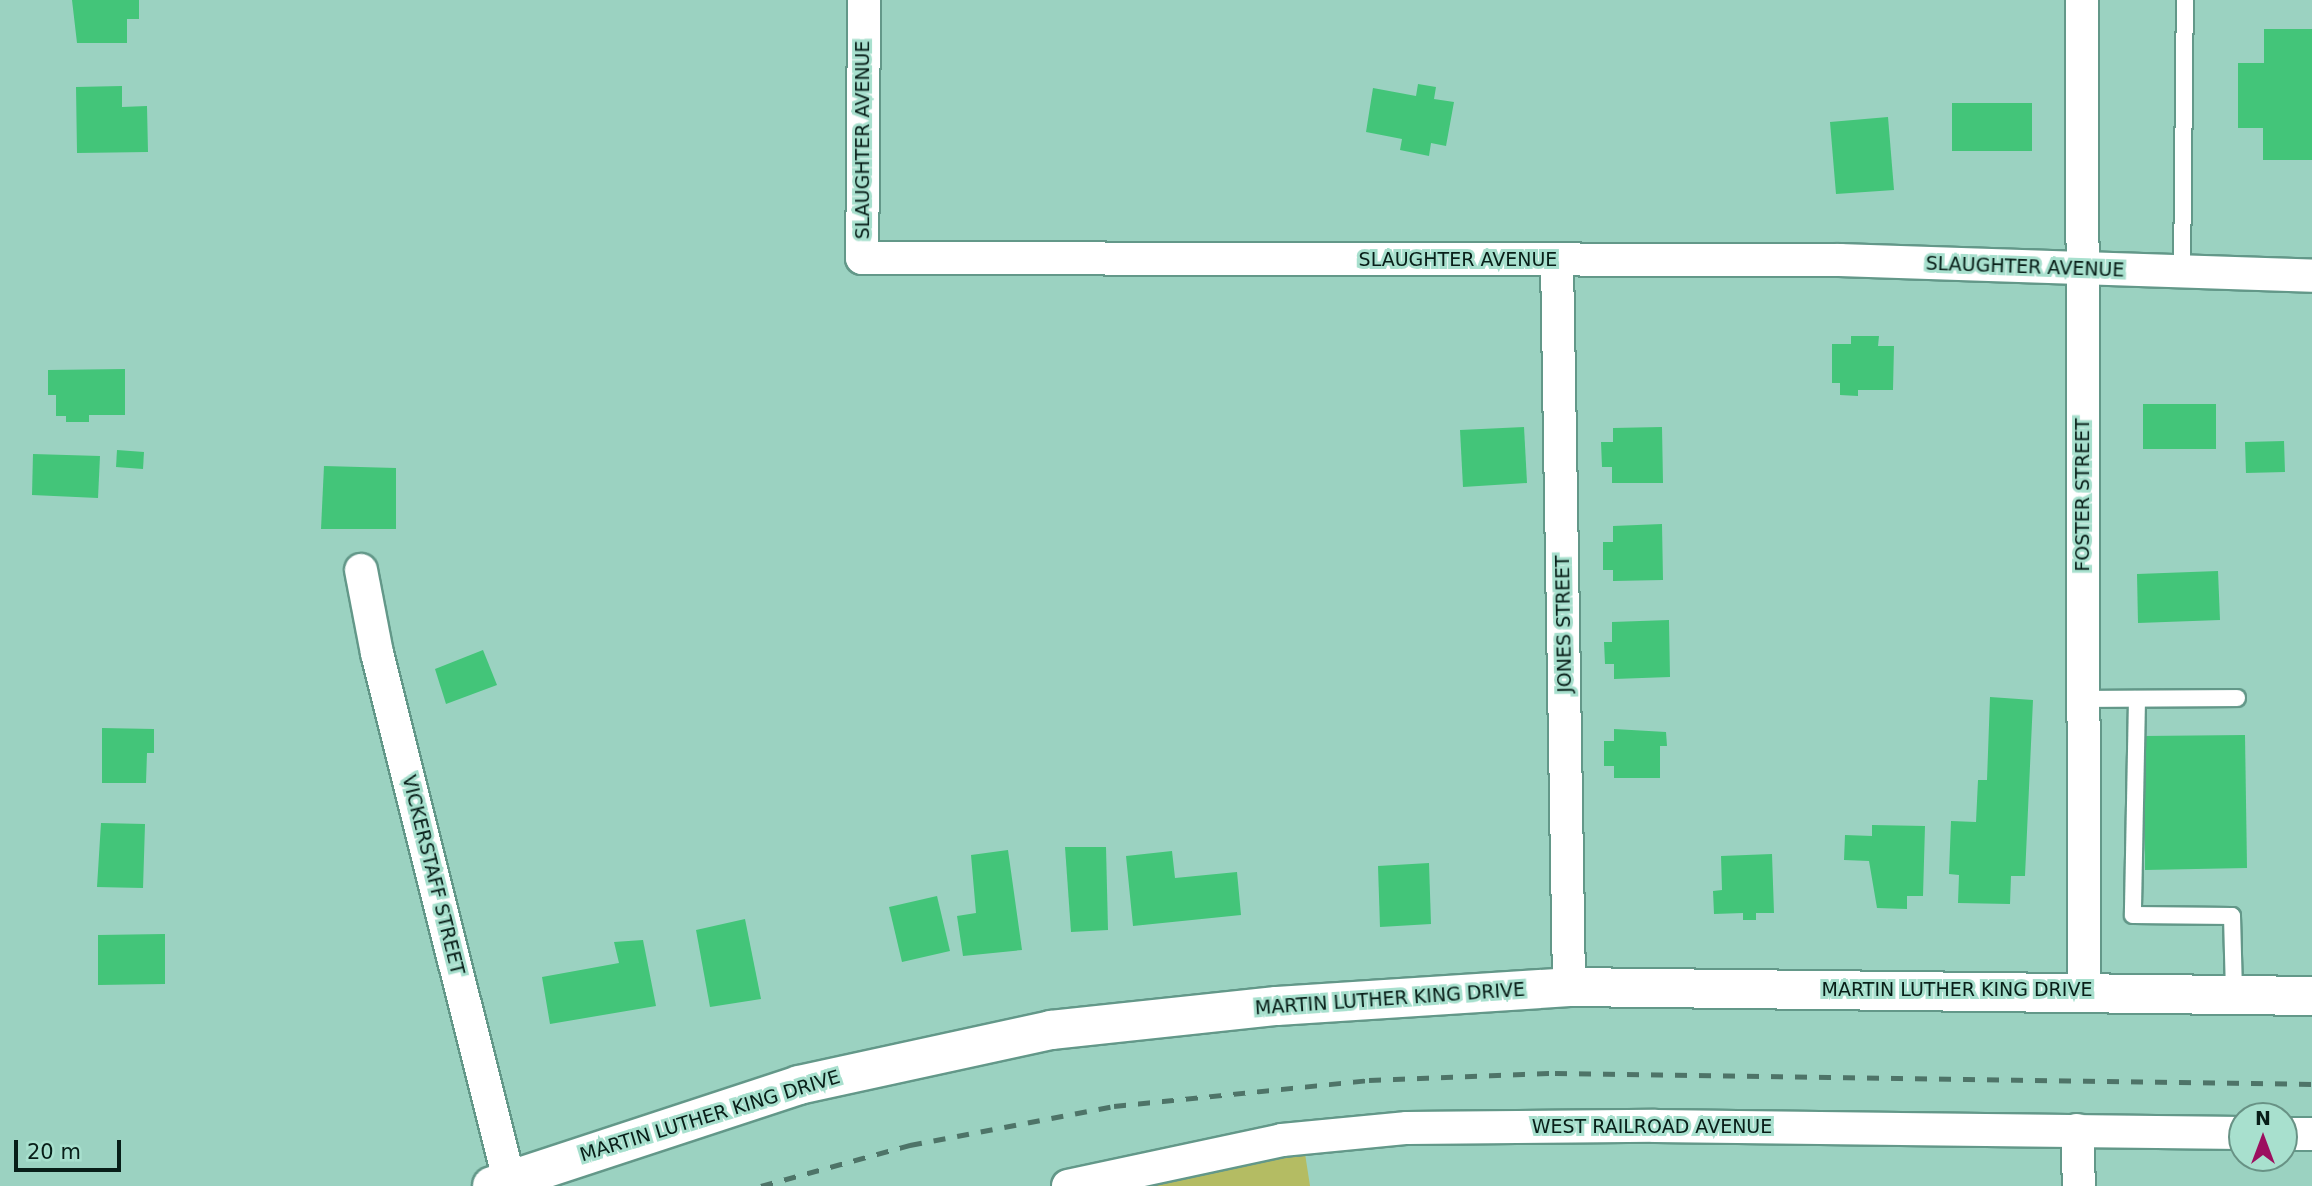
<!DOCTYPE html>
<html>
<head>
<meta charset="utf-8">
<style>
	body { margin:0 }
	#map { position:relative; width:2312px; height:1186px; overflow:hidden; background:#9bd2c1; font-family:"DejaVu Sans",sans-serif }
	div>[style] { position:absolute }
	.green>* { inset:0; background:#b4bc63 }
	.building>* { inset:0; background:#43c579 }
	.roads { filter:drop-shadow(2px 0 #639889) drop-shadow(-2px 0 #639889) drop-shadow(0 2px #639889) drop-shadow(0 -2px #639889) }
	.lane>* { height:16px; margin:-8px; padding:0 8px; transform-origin:8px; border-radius:8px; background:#fff }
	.street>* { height:32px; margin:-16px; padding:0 16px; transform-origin:16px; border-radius:16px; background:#fff }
	.secondary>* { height:38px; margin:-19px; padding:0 19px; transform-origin:19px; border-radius:19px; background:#fff }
	.rail>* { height:5px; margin-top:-2.5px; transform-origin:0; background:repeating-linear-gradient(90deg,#4e7468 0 12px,transparent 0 24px) }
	span { translate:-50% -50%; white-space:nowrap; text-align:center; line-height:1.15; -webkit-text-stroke:6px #a8e0ce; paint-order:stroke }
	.street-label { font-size:19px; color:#081e18 }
	.north { position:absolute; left:2228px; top:1102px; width:70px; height:70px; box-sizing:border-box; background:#a8e0ce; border:2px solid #689285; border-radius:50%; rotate:0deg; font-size:19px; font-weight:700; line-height:28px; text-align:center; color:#081e18 }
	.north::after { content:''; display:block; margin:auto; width:24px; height:32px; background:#9c0f5f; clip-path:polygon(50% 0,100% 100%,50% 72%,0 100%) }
	.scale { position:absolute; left:14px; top:1140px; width:107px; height:32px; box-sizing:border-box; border:4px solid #081e18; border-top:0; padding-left:9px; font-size:21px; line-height:24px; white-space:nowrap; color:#081e18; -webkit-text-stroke:5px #a8e0ce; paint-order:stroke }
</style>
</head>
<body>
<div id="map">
	<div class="green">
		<div style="clip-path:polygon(1304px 1147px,1310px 1186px,1154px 1186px)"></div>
	</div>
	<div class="building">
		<div style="clip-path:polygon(72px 0,139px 0,139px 19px,127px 19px,127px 43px,77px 43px)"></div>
		<div style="clip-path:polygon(2264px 29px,2312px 29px,2312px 160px,2263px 160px,2263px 128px,2238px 128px,2238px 63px,2264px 63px)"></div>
		<div style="clip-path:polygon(1418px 84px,1436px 87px,1434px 99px,1454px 102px,1446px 146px,1431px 143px,1429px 156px,1400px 150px,1402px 139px,1366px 132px,1373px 88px,1416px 96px)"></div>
		<div style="clip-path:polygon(122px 86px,122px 107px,147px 106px,148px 152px,77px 153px,76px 87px)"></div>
		<div style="clip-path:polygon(1952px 103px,2032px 103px,2032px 151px,1952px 151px)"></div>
		<div style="clip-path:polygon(1888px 117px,1894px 190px,1836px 194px,1830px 122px)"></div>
		<div style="clip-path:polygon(1851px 336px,1879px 336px,1878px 346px,1894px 346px,1893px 390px,1858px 390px,1858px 396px,1840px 395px,1840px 383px,1832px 383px,1832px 344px,1851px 344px)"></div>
		<div style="clip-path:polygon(125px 369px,125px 415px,89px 415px,89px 422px,66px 422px,66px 416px,56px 416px,56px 395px,48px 395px,48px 370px)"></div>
		<div style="clip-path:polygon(2143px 404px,2216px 404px,2216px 449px,2143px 449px)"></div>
		<div style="clip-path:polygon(1524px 427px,1527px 483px,1463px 487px,1460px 430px)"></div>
		<div style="clip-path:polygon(1662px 427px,1663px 483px,1612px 483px,1612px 467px,1602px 467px,1601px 442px,1613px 442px,1613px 428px)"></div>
		<div style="clip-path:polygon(2284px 441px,2285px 472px,2246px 473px,2245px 442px)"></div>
		<div style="clip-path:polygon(117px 450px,144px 452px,143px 469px,116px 467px)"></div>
		<div style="clip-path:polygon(33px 454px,100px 456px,98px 498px,32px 495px)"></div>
		<div style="clip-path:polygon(324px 466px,396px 468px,396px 529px,321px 529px)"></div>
		<div style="clip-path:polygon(1662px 524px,1663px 580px,1613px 581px,1613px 570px,1603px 570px,1603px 542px,1613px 542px,1613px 526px)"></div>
		<div style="clip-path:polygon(2218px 571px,2220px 620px,2138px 623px,2137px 574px)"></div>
		<div style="clip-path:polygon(1669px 620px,1670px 677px,1614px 679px,1614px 664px,1605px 664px,1604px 642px,1612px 642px,1612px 622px)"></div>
		<div style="clip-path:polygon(483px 650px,497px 685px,446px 704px,435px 669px)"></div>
		<div style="clip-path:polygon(1990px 697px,2033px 700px,2025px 876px,2011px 876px,2010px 904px,1958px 903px,1959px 875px,1949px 874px,1951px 821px,1976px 822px,1978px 780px,1987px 780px)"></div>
		<div style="clip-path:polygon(102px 728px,154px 729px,154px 753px,147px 753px,146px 783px,102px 783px)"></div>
		<div style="clip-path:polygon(1614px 729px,1666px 732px,1667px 746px,1660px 746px,1660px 778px,1614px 778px,1614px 766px,1604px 766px,1604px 741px,1614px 741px)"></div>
		<div style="clip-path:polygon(2245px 735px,2247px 868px,2145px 870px,2144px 736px)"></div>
		<div style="clip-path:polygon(101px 823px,145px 824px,143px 888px,97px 887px)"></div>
		<div style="clip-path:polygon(1872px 825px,1925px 826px,1923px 896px,1907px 896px,1907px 909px,1877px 908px,1869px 861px,1844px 860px,1845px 835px,1872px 836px)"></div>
		<div style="clip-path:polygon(1065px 847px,1106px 847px,1108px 930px,1071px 932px)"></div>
		<div style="clip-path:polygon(1008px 850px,1022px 950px,963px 956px,957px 916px,976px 913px,971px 855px)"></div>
		<div style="clip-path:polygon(1172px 851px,1175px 878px,1237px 872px,1241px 915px,1133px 926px,1126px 856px)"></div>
		<div style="clip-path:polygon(1772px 854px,1774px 913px,1756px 913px,1756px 920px,1743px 920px,1743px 913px,1714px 914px,1713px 891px,1722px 890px,1721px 856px)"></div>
		<div style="clip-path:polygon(1429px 863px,1431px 924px,1380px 927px,1378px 866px)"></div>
		<div style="clip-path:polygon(937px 896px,950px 951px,902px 962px,889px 907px)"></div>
		<div style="clip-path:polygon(745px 919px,761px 999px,710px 1007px,696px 930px)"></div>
		<div style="clip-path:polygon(165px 934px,165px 984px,98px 985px,98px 935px)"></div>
		<div style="clip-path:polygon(643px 940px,656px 1006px,550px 1024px,542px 977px,619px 963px,614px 942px)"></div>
	</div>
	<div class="roads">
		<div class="lane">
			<div style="left:2182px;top:273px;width:273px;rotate:-89.4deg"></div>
			<div style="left:2084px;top:699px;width:153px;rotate:-0.4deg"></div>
			<div style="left:2137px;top:699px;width:216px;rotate:91.1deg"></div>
			<div style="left:2133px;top:915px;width:99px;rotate:0.6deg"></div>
			<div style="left:2232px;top:916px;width:78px;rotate:88.5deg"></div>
		</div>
		<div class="street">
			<div style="left:864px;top:0;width:258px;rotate:90.4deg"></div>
			<div style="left:862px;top:258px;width:978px;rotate:0.12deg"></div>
			<div style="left:1840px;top:260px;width:472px;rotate:1.9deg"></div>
			<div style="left:2082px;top:0;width:991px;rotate:89.88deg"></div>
			<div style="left:1557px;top:260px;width:727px;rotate:89.05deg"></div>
			<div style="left:361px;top:570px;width:85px;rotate:79.1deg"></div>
			<div style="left:377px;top:653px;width:543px;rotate:75.94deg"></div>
			<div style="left:2077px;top:1130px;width:56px;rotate:88deg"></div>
			<div style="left:2284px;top:1134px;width:28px"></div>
			<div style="left:1068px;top:1186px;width:219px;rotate:-12.1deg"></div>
			<div style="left:1282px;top:1140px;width:126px;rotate:-5.5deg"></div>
			<div style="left:1407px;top:1128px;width:248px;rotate:-0.5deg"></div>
			<div style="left:1655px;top:1126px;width:587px;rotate:0.68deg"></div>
		</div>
		<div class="secondary">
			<div style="left:492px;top:1186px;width:323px;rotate:-18.2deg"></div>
			<div style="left:799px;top:1085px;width:258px;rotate:-12.3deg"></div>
			<div style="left:1051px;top:1030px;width:227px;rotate:-6.1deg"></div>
			<div style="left:1277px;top:1006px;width:293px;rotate:-3.7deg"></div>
			<div style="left:1569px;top:987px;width:743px;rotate:0.69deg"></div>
		</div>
	</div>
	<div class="rail">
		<div style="left:761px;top:1186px;width:155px;rotate:-15.4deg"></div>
		<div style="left:910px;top:1145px;width:208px;rotate:-10.8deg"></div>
		<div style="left:1114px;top:1106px;width:256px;rotate:-5.8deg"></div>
		<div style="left:1369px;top:1080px;width:186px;rotate:-2.2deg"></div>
		<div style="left:1555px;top:1073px;width:757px;rotate:0.83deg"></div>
	</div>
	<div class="street-label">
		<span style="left:863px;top:140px;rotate:-90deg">SLAUGHTER AVENUE</span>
		<span style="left:1458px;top:260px">SLAUGHTER AVENUE</span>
		<span style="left:2025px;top:267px;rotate:2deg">SLAUGHTER AVENUE</span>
		<span style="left:2083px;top:495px;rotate:-90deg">FOSTER STREET</span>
		<span style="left:1564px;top:624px;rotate:-91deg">JONES STREET</span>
		<span style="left:433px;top:875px;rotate:76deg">VICKERSTAFF STREET</span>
		<span style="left:1957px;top:990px">MARTIN LUTHER KING DRIVE</span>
		<span style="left:1390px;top:999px;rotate:-4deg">MARTIN LUTHER KING DRIVE</span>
		<span style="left:710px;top:1116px;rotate:-17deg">MARTIN LUTHER KING DRIVE</span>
		<span style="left:1652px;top:1127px">WEST RAILROAD AVENUE</span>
	</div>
	<div class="north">N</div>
	<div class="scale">20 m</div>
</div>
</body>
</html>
